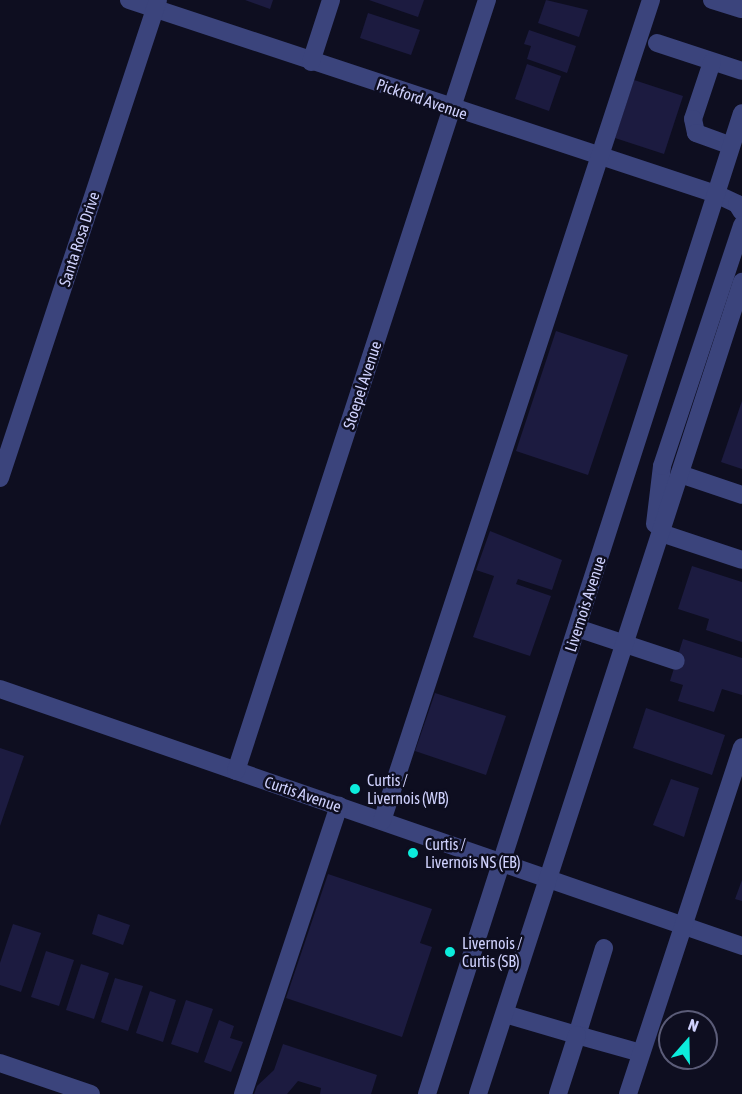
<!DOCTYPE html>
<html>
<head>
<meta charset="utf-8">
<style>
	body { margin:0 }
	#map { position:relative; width:742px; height:1094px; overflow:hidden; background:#0e0e20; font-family:"Asap Condensed",sans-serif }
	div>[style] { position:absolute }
	.building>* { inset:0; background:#1c1b40 }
	.minor>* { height:18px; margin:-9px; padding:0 9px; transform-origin:9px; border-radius:9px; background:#3b447c }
	.dots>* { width:16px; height:16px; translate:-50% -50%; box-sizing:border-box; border:3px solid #0e0e20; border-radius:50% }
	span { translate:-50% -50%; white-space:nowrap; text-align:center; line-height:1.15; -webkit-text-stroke:5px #0e0e20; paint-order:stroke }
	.street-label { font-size:16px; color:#cfd1fd }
	.poi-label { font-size:16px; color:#cfd1fd }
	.left { translate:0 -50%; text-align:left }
	.north { position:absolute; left:658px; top:1010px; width:60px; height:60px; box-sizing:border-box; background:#0e0e20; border:2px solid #5b5c78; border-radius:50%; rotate:20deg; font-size:16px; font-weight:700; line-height:24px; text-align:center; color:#cfd1fd }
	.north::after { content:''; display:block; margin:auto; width:21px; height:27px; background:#0cecdc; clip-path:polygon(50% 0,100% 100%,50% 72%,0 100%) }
</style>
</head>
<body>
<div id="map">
	<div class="building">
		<div style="clip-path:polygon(245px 0,273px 0,270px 9px)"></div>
		<div style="clip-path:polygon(369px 0,424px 0,418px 17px)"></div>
		<div style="clip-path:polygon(546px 0,588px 10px,579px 37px,538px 23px)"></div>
		<div style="clip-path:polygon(368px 13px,420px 30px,411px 55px,360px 38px)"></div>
		<div style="clip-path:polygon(529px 30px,576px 46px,567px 73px,527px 59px,531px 46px,524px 44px)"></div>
		<div style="clip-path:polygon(527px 64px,561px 76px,549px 111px,515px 99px)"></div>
		<div style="clip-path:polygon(634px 80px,683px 96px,664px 154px,615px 138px)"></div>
		<div style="clip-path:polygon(556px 331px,628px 355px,588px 475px,516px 451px)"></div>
		<div style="clip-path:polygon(742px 401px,742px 469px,721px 462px)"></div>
		<div style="clip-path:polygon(490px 531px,562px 560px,552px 590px,518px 579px,516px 584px,551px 596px,530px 656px,473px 637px,494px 576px,476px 570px)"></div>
		<div style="clip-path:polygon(692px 566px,742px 582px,742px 642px,706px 630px,709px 619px,678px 609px)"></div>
		<div style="clip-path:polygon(683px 639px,742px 658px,742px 695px,722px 689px,714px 712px,678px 701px,683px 685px,670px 681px)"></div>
		<div style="clip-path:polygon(435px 693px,506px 716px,486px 775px,415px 751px)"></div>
		<div style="clip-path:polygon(646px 708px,725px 735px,712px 775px,633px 748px)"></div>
		<div style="clip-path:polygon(0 748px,24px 756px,0 826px)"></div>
		<div style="clip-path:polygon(671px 779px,699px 788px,684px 837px,653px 825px)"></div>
		<div style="clip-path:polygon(328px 874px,432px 909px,420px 943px,432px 947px,402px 1037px,286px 998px)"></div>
		<div style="clip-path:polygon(742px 880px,742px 909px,742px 901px,735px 899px)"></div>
		<div style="clip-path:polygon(98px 914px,130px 925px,123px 945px,92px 934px)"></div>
		<div style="clip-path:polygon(13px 924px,41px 933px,21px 992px,0 985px,0 963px)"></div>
		<div style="clip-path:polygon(46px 951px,74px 960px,59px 1006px,31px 997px)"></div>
		<div style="clip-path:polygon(81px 964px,109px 973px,94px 1019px,66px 1010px)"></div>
		<div style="clip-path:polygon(115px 978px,143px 986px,128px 1031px,101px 1022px)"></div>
		<div style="clip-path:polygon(150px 991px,176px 1000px,163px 1042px,136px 1033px)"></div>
		<div style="clip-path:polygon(186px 1000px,213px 1009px,198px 1053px,171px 1044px)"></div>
		<div style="clip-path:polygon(219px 1020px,234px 1026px,230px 1038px,243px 1042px,231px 1072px,204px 1062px)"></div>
		<div style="clip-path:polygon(283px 1044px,377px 1075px,371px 1094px,320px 1094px,321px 1088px,298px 1081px,287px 1094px,254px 1094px,257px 1086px,274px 1070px)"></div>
	</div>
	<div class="minor">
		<div style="left:129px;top:0;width:618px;rotate:18.29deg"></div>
		<div style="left:716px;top:194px;width:23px;rotate:25deg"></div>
		<div style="left:737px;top:204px;width:9px;rotate:58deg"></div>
		<div style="left:712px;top:0;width:31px;rotate:17deg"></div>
		<div style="left:657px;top:43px;width:89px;rotate:18.2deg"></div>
		<div style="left:311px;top:62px;width:65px;rotate:-72.1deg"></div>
		<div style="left:712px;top:62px;width:60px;rotate:108.4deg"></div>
		<div style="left:693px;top:119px;width:14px;rotate:78deg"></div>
		<div style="left:696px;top:133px;width:37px;rotate:20deg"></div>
		<div style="left:680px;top:474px;width:65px;rotate:18.7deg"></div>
		<div style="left:0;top:478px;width:503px;rotate:-71.71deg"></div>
		<div style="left:655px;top:524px;width:58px;rotate:-83.1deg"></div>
		<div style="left:662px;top:466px;width:254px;rotate:-71.6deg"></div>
		<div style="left:661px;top:533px;width:85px;rotate:18.4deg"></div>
		<div style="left:577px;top:628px;width:104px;rotate:18.4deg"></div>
		<div style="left:0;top:689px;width:785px;rotate:19.1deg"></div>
		<div style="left:236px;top:771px;width:811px;rotate:-71.97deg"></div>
		<div style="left:382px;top:821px;width:864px;rotate:-71.86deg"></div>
		<div style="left:604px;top:948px;width:91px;rotate:107.2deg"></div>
		<div style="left:577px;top:1035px;width:66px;rotate:15.7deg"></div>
		<div style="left:505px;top:1014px;width:75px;rotate:16.3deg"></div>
		<div style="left:577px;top:1035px;width:62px;rotate:107.9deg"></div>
		<div style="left:0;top:1063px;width:96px;rotate:18.8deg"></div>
		<div style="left:243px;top:1094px;width:304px;rotate:-71.6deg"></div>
		<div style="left:427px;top:1094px;width:1030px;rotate:-72.2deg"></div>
		<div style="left:478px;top:1094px;width:854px;rotate:-71.99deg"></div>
		<div style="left:628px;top:1094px;width:365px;rotate:-71.8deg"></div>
	</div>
	<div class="dots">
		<div style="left:355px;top:789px;background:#0cecdc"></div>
		<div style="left:413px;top:853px;background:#0cecdc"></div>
		<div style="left:450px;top:952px;background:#0cecdc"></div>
	</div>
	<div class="street-label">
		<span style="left:422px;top:99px;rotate:19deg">Pickford Avenue</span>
		<span style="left:79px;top:239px;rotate:-72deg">Santa Rosa Drive</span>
		<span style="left:362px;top:385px;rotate:-72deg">Stoepel Avenue</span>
		<span style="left:585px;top:604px;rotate:-72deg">Livernois Avenue</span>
		<span style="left:303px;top:794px;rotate:19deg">Curtis Avenue</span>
	</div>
	<div class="poi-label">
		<span class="left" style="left:367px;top:789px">Curtis /<br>Livernois (WB)</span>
		<span class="left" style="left:425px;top:853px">Curtis /<br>Livernois NS (EB)</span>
		<span class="left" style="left:462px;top:952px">Livernois /<br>Curtis (SB)</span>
	</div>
	<div class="north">N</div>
</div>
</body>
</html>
